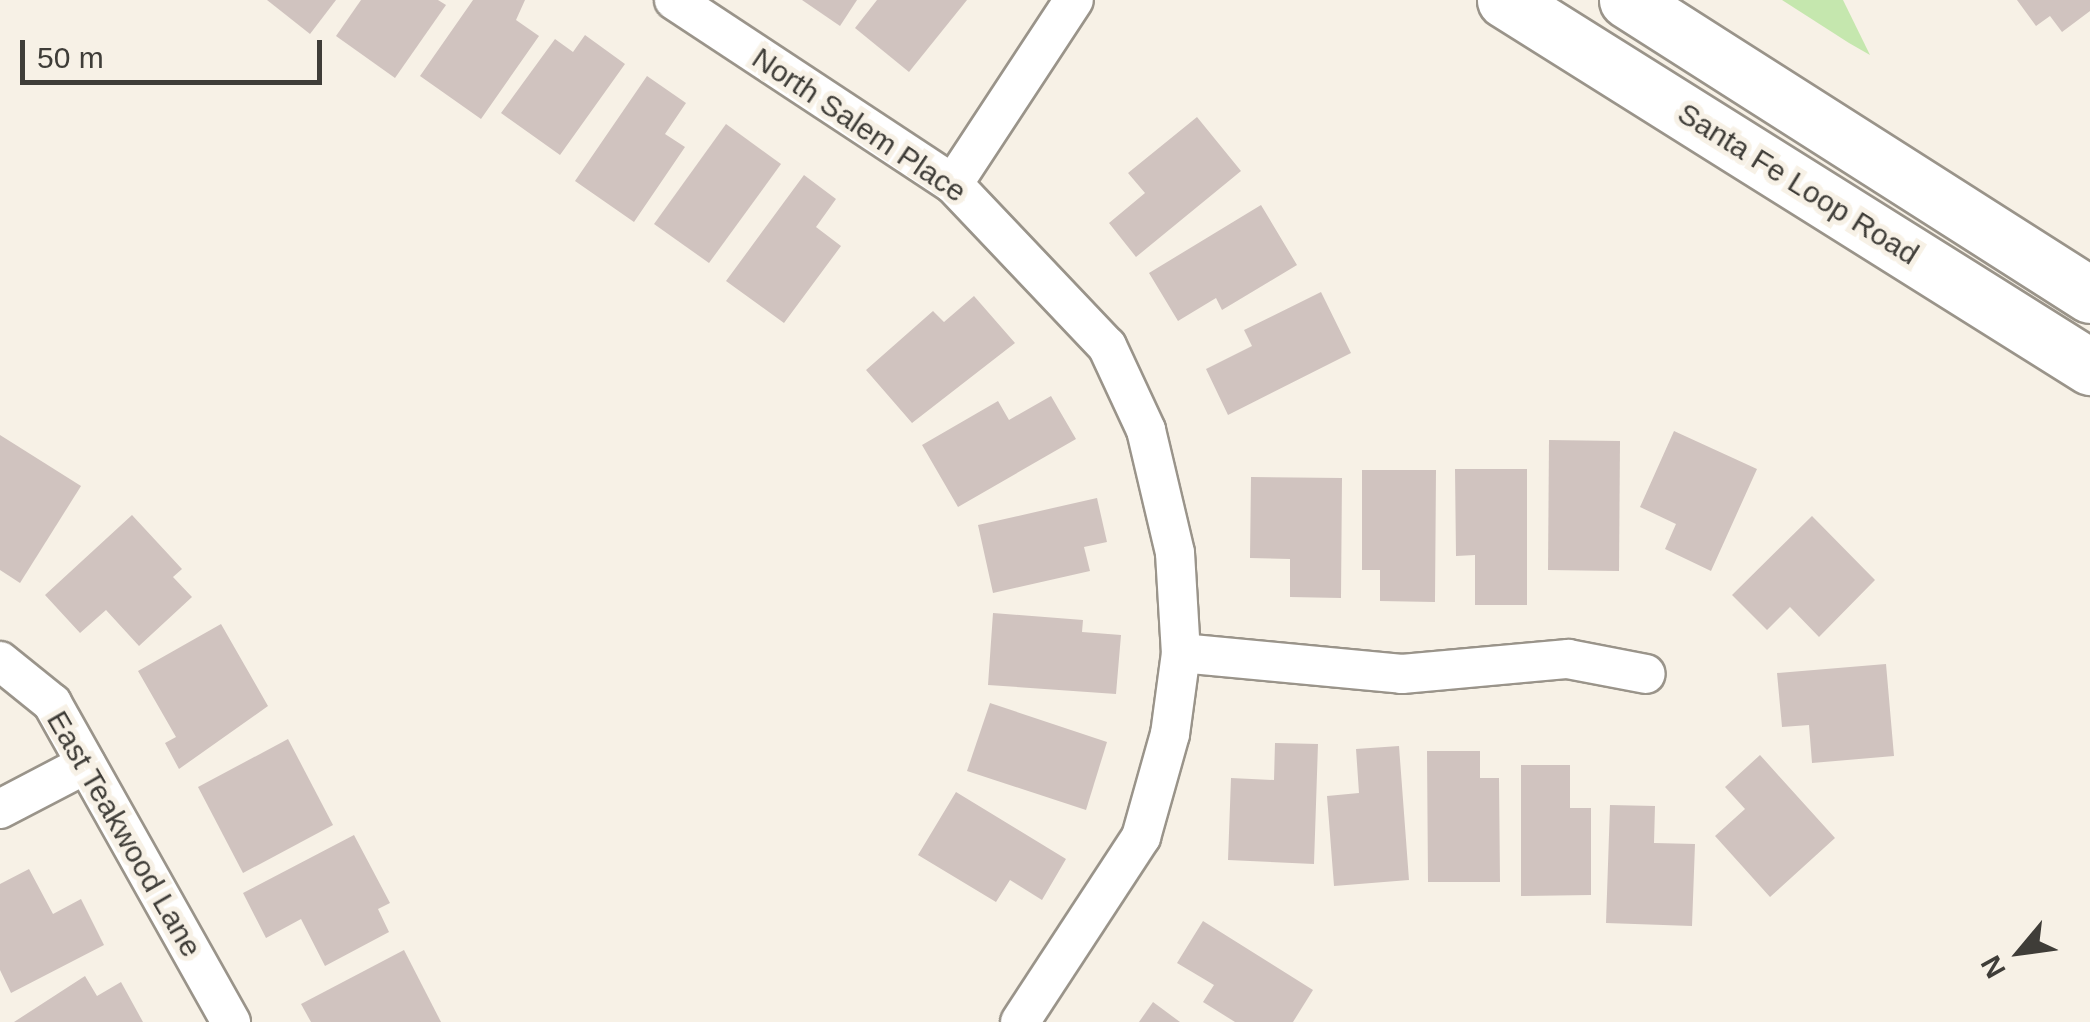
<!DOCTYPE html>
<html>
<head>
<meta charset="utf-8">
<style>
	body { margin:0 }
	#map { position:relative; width:2090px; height:1022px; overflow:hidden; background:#f7f1e6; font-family:Arial,sans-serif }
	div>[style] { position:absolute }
	.green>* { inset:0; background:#c5e7ae }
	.building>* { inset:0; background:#d0c3bf }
	.roads { filter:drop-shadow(2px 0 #9a948a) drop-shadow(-2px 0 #9a948a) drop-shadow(0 2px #9a948a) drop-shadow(0 -2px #9a948a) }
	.street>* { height:38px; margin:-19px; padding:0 19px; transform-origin:19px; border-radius:19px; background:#fff }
	.secondary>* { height:55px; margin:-27.5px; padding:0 27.5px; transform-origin:27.5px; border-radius:27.5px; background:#fff }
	span { translate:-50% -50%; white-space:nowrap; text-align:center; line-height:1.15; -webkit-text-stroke:10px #f7f1e6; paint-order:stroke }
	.street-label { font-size:30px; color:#3f3d38 }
	.north { position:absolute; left:1970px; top:902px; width:100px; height:100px; -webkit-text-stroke:8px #f7f1e6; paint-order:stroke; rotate:241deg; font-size:28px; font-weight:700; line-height:40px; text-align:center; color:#3f3d38 }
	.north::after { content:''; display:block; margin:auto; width:35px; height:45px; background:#3f3d38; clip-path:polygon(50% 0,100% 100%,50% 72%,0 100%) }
	.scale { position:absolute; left:20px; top:40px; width:302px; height:45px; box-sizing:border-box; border:5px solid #3f3d38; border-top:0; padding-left:12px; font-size:30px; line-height:35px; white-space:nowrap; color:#3f3d38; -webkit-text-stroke:8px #f7f1e6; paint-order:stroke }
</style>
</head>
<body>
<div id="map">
	<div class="green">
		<div style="clip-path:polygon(1782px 0,1843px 0,1870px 55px,1849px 43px)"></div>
	</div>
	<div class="building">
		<div style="clip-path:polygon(267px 0,336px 0,310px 34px)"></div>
		<div style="clip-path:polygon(361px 0,438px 0,446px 5px,395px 78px,336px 36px)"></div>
		<div style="clip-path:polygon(473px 0,525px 0,516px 20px,539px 36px,481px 119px,420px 76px)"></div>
		<div style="clip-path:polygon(802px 0,857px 0,840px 26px)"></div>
		<div style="clip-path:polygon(877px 0,967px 0,909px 72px,855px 28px)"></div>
		<div style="clip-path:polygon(2017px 0,2090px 0,2090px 11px,2062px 32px,2050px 16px,2036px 26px)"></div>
		<div style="clip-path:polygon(585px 35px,625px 64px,560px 155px,501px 113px,555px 39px,573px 52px)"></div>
		<div style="clip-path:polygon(647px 76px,686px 103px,665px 134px,685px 147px,634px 222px,575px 181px)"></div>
		<div style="clip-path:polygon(1197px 117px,1241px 171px,1136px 257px,1109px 223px,1145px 193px,1128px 173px)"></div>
		<div style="clip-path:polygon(726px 124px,781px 164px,709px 263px,654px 224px)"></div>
		<div style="clip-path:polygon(804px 175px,836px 199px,816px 227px,841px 246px,784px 323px,726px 281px)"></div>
		<div style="clip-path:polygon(1261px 205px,1297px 265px,1222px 310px,1216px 298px,1178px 321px,1149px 273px)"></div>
		<div style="clip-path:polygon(1321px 292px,1351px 353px,1228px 415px,1206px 369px,1252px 346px,1244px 330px)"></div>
		<div style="clip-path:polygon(974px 296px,1015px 343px,912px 423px,866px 370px,933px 311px,944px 322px)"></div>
		<div style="clip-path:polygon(1051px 396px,1076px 439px,958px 507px,922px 445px,998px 401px,1009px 420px)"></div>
		<div style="clip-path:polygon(1674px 431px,1757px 469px,1711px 571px,1665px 549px,1676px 524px,1640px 507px)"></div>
		<div style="clip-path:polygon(0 435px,81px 486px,20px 583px,0 570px)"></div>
		<div style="clip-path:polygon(1549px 440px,1620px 441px,1619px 571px,1548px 570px)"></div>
		<div style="clip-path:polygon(1455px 469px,1527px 469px,1527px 605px,1475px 605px,1475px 555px,1456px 556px)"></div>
		<div style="clip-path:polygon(1362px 470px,1436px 470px,1435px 602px,1380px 601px,1380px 570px,1362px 570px)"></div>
		<div style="clip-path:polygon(1251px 477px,1342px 478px,1341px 598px,1290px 597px,1290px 559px,1250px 558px)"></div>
		<div style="clip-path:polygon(1097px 498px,1107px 542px,1084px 547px,1090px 571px,993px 593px,978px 525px)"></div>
		<div style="clip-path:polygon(132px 515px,182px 569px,173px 577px,192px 597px,139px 646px,106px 610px,80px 633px,45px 595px)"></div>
		<div style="clip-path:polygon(1812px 516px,1875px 580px,1819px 637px,1790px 607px,1767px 630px,1732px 595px)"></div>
		<div style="clip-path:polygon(993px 613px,1083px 620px,1082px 632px,1121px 635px,1116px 694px,988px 685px)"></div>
		<div style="clip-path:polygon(221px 624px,268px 706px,179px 769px,165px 743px,176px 737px,138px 671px)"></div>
		<div style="clip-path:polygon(1886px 664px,1894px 756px,1812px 763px,1809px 725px,1782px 727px,1777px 673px)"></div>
		<div style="clip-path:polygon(990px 703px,1107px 742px,1086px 810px,967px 771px)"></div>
		<div style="clip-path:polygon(288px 739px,333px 825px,243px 873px,198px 787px)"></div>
		<div style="clip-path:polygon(1275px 743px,1318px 744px,1314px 864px,1228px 860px,1231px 778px,1274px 780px)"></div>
		<div style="clip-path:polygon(1399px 746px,1409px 880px,1334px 886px,1327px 796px,1359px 793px,1356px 749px)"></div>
		<div style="clip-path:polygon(1427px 751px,1480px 751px,1480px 778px,1499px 778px,1500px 882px,1428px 882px)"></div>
		<div style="clip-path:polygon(1760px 755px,1835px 838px,1770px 897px,1715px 836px,1745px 809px,1725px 787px)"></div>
		<div style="clip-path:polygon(1521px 765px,1570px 765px,1570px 808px,1591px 808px,1591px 895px,1521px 896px)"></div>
		<div style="clip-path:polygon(956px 792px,1066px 859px,1042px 900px,1010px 880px,996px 902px,918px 855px)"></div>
		<div style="clip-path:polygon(1610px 805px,1655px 806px,1654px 843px,1695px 844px,1692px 926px,1606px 923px)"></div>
		<div style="clip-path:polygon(354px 835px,390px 903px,378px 909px,389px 932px,325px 966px,301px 919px,266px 938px,243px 893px)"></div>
		<div style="clip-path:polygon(29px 869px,53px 914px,81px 899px,104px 945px,11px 993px,0 970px,0 884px)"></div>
		<div style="clip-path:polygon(1203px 921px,1313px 990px,1293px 1022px,1235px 1022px,1203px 1002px,1214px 985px,1177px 963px)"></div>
		<div style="clip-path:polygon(404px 950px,441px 1022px,311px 1022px,301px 1004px)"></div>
		<div style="clip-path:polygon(85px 976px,97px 996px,121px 982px,143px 1022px,14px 1022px)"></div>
		<div style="clip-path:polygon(1153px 1002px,1180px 1022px,1139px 1022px)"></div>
	</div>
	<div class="roads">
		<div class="street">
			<div style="left:674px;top:0;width:334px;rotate:33.4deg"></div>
			<div style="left:953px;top:184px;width:224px;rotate:46.5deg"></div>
			<div style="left:1107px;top:346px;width:93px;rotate:65.1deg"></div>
			<div style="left:1146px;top:430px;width:126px;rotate:76.7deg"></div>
			<div style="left:1175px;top:553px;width:100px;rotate:86.6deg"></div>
			<div style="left:1181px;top:653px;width:82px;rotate:97.7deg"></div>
			<div style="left:1170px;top:734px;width:107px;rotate:105.7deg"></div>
			<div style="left:1141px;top:837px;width:221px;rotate:123.2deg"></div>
			<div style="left:953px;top:184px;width:220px;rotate:-56.7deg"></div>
			<div style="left:1181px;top:653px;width:222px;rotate:5.4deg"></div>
			<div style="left:1402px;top:674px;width:167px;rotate:-5.2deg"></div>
			<div style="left:1568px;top:659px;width:79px;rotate:10.9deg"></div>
			<div style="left:0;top:661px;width:67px;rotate:38.9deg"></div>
			<div style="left:52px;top:703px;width:366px;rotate:60.7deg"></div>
			<div style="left:0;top:809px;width:97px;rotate:-27.6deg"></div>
		</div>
		<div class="secondary">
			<div style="left:1505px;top:0;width:691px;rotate:32.1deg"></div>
			<div style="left:1627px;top:0;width:549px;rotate:32.5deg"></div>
		</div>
	</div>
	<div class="street-label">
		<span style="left:859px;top:125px;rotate:34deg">North Salem Place</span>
		<span style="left:1798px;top:184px;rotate:32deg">Santa Fe Loop Road</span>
		<span style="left:124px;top:834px;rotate:60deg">East Teakwood Lane</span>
	</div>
	<div class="north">N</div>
	<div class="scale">50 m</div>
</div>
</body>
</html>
